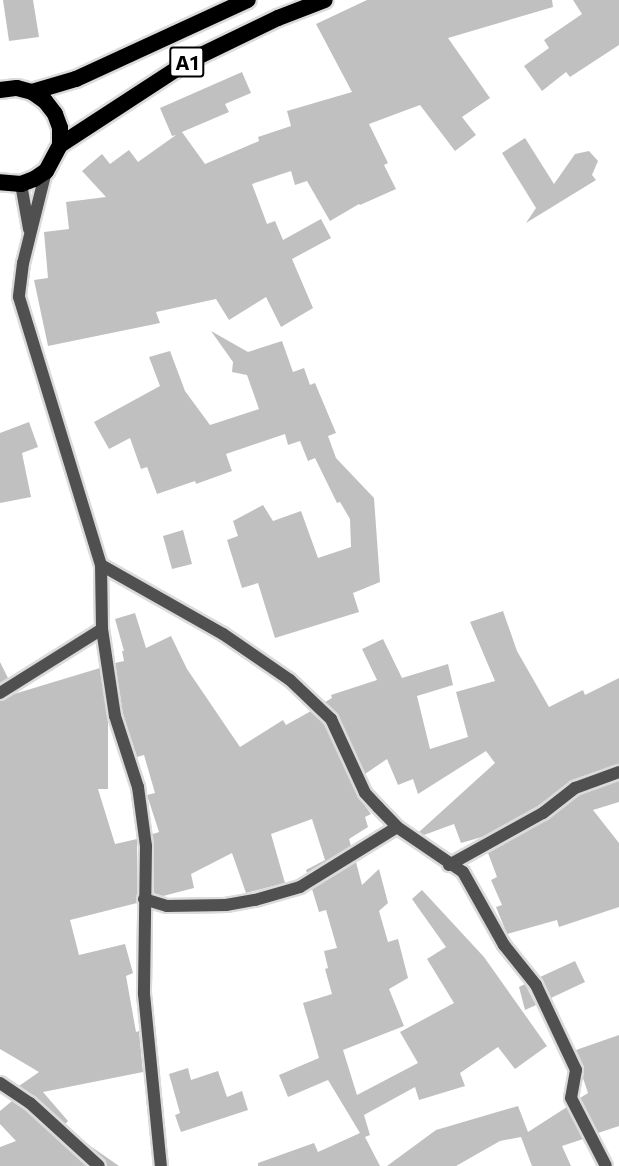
<!DOCTYPE html>
<html>
<head>
<meta charset="utf-8">
<style>
	body { margin:0 }
	#map { position:relative; width:619px; height:1166px; overflow:hidden; background:#fff; font-family:Commissioner,sans-serif }
	div>[style] { position:absolute }
	.building>* { inset:0; background:#c0c0c0 }
	.roads { filter:drop-shadow(2px 0 #dbdbdb) drop-shadow(-2px 0 #dbdbdb) drop-shadow(0 2px #dbdbdb) drop-shadow(0 -2px #dbdbdb) }
	.minor>* { height:12px; margin:-6px; padding:0 6px; transform-origin:6px; border-radius:6px; background:#505050 }
	.trunk>* { height:16px; margin:-8px; padding:0 8px; transform-origin:8px; border-radius:8px; background:#000 }
	span { translate:-50% -50%; white-space:nowrap; text-align:center; line-height:1.15; -webkit-text-stroke:4.5px #fff; paint-order:stroke }
	.shield-label span { padding:2px 4px; background:#fff; border:2px solid; border-radius:4px; -webkit-text-stroke-width:0 }
	.shield-label { font-size:20px; color:#000; font-weight:700 }
</style>
</head>
<body>
<div id="map">
	<div class="building">
		<div style="clip-path:polygon(3px 0,33px 0,39px 37px,9px 41px)"></div>
		<div style="clip-path:polygon(367px 0,552px 0,553px 7px,448px 38px,490px 98px,462px 117px,476px 135px,455px 151px,420px 105px,369px 124px,388px 163px,384px 165px,396px 189px,360px 205px,359px 204px,330px 221px,307px 181px,295px 185px,291px 171px,252px 184px,267px 224px,275px 221px,283px 240px,321px 219px,331px 238px,292px 259px,313px 308px,281px 327px,266px 297px,229px 320px,216px 299px,156px 312px,160px 323px,48px 346px,34px 280px,48px 278px,44px 232px,69px 229px,66px 202px,106px 197px,82px 171px,102px 154px,110px 164px,129px 150px,138px 162px,176px 135px,172px 136px,160px 108px,242px 72px,251px 93px,225px 104px,229px 112px,182px 132px,205px 164px,259px 141px,258px 137px,291px 126px,287px 111px,352px 92px,316px 24px)"></div>
		<div style="clip-path:polygon(573px 0,619px 0,619px 45px,570px 77px,566px 72px,542px 91px,524px 66px,549px 48px,544px 40px,582px 14px)"></div>
		<div style="clip-path:polygon(525px 138px,554px 184px,575px 154px,589px 151px,598px 161px,592px 175px,596px 180px,526px 223px,536px 208px,502px 153px)"></div>
		<div style="clip-path:polygon(211px 331px,248px 352px,282px 341px,293px 372px,304px 368px,310px 385px,315px 383px,336px 433px,328px 436px,336px 458px,374px 498px,380px 582px,353px 593px,359px 612px,275px 638px,258px 583px,242px 588px,227px 540px,238px 536px,233px 521px,263px 505px,273px 521px,301px 511px,318px 558px,351px 547px,350px 519px,340px 502px,337px 503px,315px 458px,308px 461px,300px 441px,288px 445px,285px 434px,226px 454px,232px 471px,196px 484px,195px 481px,157px 494px,147px 467px,141px 469px,130px 438px,109px 449px,94px 422px,160px 386px,149px 357px,170px 351px,185px 391px,210px 425px,259px 409px,247px 375px,232px 372px,233px 362px)"></div>
		<div style="clip-path:polygon(29px 422px,38px 447px,22px 453px,31px 497px,0 503px,0 433px)"></div>
		<div style="clip-path:polygon(183px 530px,192px 564px,172px 569px,163px 536px)"></div>
		<div style="clip-path:polygon(503px 611px,517px 651px,549px 707px,583px 690px,585px 695px,619px 678px,619px 764px,572px 780px,538px 806px,482px 837px,461px 843px,454px 824px,424px 835px,419px 832px,495px 763px,486px 751px,418px 794px,413px 779px,398px 785px,387px 759px,365px 774px,338px 715px,325px 702px,332px 698px,331px 695px,377px 680px,362px 649px,383px 639px,402px 678px,448px 664px,453px 685px,417px 696px,430px 749px,468px 737px,456px 692px,495px 681px,470px 622px)"></div>
		<div style="clip-path:polygon(135px 613px,146px 648px,171px 636px,187px 669px,240px 747px,283px 720px,286px 725px,311px 711px,324px 724px,358px 796px,371px 814px,365px 817px,368px 827px,349px 839px,351px 846px,307px 873px,306px 870px,325px 860px,312px 819px,271px 834px,285px 883px,246px 893px,232px 853px,191px 874px,194px 888px,163px 896px,154px 893px,153px 834px,159px 832px,147px 795px,155px 793px,144px 755px,137px 757px,123px 714px,115px 663px,124px 661px,122px 651px,124px 651px,115px 619px)"></div>
		<div style="clip-path:polygon(0 662px,8px 678px,0 683px)"></div>
		<div style="clip-path:polygon(100px 668px,108px 722px,108px 789px,98px 789px,115px 844px,137px 839px,137px 903px,70px 920px,79px 955px,125px 944px,133px 973px,126px 976px,136px 1032px,139px 1031px,143px 1072px,43px 1092px,68px 1121px,65px 1124px,19px 1086px,39px 1072px,0 1049px,0 701px,14px 694px)"></div>
		<div style="clip-path:polygon(619px 781px,619px 802px,593px 810px,619px 843px,619px 907px,559px 927px,557px 920px,507px 934px,496px 907px,502px 905px,491px 880px,497px 877px,488px 853px,547px 820px,579px 795px)"></div>
		<div style="clip-path:polygon(356px 862px,362px 885px,379px 869px,388px 903px,379px 911px,388px 942px,398px 939px,408px 978px,389px 989px,404px 1026px,343px 1050px,357px 1095px,418px 1063px,400px 1032px,454px 1003px,427px 959px,446px 947px,412px 899px,422px 890px,484px 957px,547px 1046px,515px 1069px,498px 1047px,460px 1073px,465px 1086px,419px 1100px,415px 1087px,364px 1115px,370px 1135px,365px 1137px,380px 1166px,258px 1166px,258px 1163px,314px 1143px,318px 1152px,360px 1133px,328px 1080px,288px 1097px,279px 1075px,319px 1058px,303px 1003px,332px 994px,325px 969px,328px 968px,324px 951px,337px 948px,326px 910px,319px 912px,312px 889px)"></div>
		<div style="clip-path:polygon(575px 961px,585px 982px,551px 998px,540px 977px)"></div>
		<div style="clip-path:polygon(525px 984px,536px 1005px,525px 1010px,519px 987px)"></div>
		<div style="clip-path:polygon(619px 1035px,619px 1126px,598px 1133px,580px 1098px,588px 1093px,583px 1078px,584px 1067px,576px 1050px)"></div>
		<div style="clip-path:polygon(188px 1068px,191px 1080px,218px 1071px,227px 1097px,242px 1091px,248px 1110px,181px 1132px,175px 1115px,180px 1113px,169px 1074px)"></div>
		<div style="clip-path:polygon(12px 1101px,25px 1110px,87px 1166px,0 1166px,0 1147px,16px 1141px,0 1124px,0 1111px)"></div>
		<div style="clip-path:polygon(518px 1106px,528px 1132px,567px 1107px,583px 1139px,562px 1146px,571px 1166px,532px 1166px,521px 1137px,500px 1141px,456px 1166px,387px 1166px,436px 1130px)"></div>
		<div style="clip-path:polygon(86px 1143px,119px 1166px,107px 1166px,105px 1160px)"></div>
	</div>
	<div class="roads">
		<div class="minor">
			<div style="left:46px;top:171px;width:95px;rotate:104deg"></div>
			<div style="left:23px;top:263px;width:34px;rotate:97deg"></div>
			<div style="left:19px;top:297px;width:280px;rotate:73deg"></div>
			<div style="left:101px;top:565px;width:64px;rotate:89.1deg"></div>
			<div style="left:102px;top:629px;width:88px;rotate:81.5deg"></div>
			<div style="left:115px;top:716px;width:75px;rotate:72.1deg"></div>
			<div style="left:138px;top:787px;width:60px;rotate:82.3deg"></div>
			<div style="left:146px;top:846px;width:148px;rotate:90.8deg"></div>
			<div style="left:144px;top:994px;width:173px;rotate:84.4deg"></div>
			<div style="left:21px;top:184px;width:46px;rotate:79.9deg"></div>
			<div style="left:101px;top:565px;width:140px;rotate:29.5deg"></div>
			<div style="left:223px;top:634px;width:81px;rotate:34.5deg"></div>
			<div style="left:290px;top:680px;width:57px;rotate:43.6deg"></div>
			<div style="left:331px;top:719px;width:81px;rotate:65.3deg"></div>
			<div style="left:365px;top:793px;width:19px;rotate:47deg"></div>
			<div style="left:378px;top:807px;width:28px;rotate:46deg"></div>
			<div style="left:397px;top:827px;width:80px;rotate:34.3deg"></div>
			<div style="left:463px;top:872px;width:84px;rotate:60.7deg"></div>
			<div style="left:504px;top:945px;width:51px;rotate:51.3deg"></div>
			<div style="left:536px;top:985px;width:94px;rotate:64.8deg"></div>
			<div style="left:576px;top:1070px;width:28px;rotate:100deg"></div>
			<div style="left:571px;top:1098px;width:76px;rotate:62.8deg"></div>
			<div style="left:0;top:693px;width:120px;rotate:-32.1deg"></div>
			<div style="left:449px;top:865px;width:107px;rotate:-29deg"></div>
			<div style="left:543px;top:813px;width:41px;rotate:-38deg"></div>
			<div style="left:575px;top:788px;width:47px;rotate:-20deg"></div>
			<div style="left:144px;top:899px;width:24px;rotate:17deg"></div>
			<div style="left:167px;top:906px;width:59px;rotate:-1deg"></div>
			<div style="left:226px;top:905px;width:29px;rotate:-10deg"></div>
			<div style="left:255px;top:900px;width:47px;rotate:-16.1deg"></div>
			<div style="left:300px;top:887px;width:114px;rotate:-31.7deg"></div>
			<div style="left:0;top:1083px;width:36px;rotate:34deg"></div>
			<div style="left:30px;top:1103px;width:93px;rotate:42.4deg"></div>
		</div>
		<div class="trunk">
			<div style="left:0;top:90px;width:17px;rotate:-7deg"></div>
			<div style="left:17px;top:88px;width:16px;rotate:15deg"></div>
			<div style="left:32px;top:92px;width:16px;rotate:35deg"></div>
			<div style="left:45px;top:101px;width:16px;rotate:52deg"></div>
			<div style="left:55px;top:114px;width:15px;rotate:70deg"></div>
			<div style="left:60px;top:128px;width:17px;rotate:90deg"></div>
			<div style="left:60px;top:145px;width:30px;rotate:118deg"></div>
			<div style="left:46px;top:171px;width:14px;rotate:146deg"></div>
			<div style="left:34px;top:179px;width:14px;rotate:159deg"></div>
			<div style="left:21px;top:184px;width:21px;rotate:-175deg"></div>
			<div style="left:32px;top:92px;width:46px;rotate:-16.5deg"></div>
			<div style="left:76px;top:79px;width:189px;rotate:-24.7deg"></div>
			<div style="left:60px;top:145px;width:154px;rotate:-33.1deg"></div>
			<div style="left:189px;top:61px;width:99px;rotate:-25.8deg"></div>
			<div style="left:278px;top:18px;width:50px;rotate:-21deg"></div>
		</div>
	</div>
	<div class="shield-label">
		<span style="left:187px;top:62px">A1</span>
	</div>
</div>
</body>
</html>
